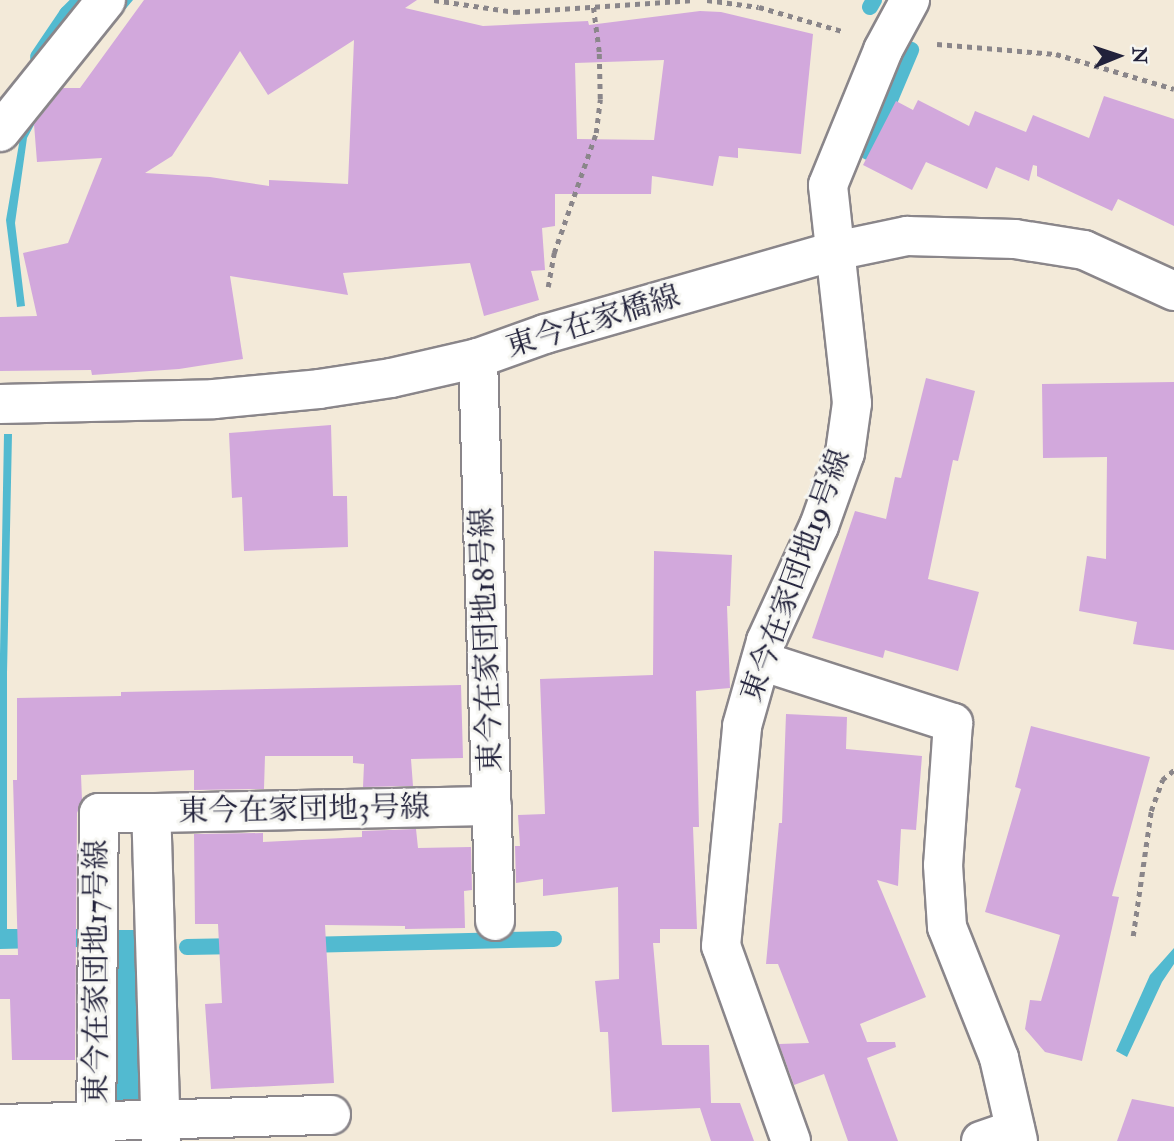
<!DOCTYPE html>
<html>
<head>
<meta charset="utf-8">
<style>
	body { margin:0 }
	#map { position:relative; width:1174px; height:1141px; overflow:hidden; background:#f3ead9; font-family:"IM FELL Double Pica","Noto Serif JP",serif }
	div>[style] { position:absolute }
	.water>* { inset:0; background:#52bad0 }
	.stream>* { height:16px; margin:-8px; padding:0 8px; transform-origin:8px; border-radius:8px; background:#52bad0 }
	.building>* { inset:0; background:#d2a8dc }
	.path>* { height:4.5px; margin-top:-2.25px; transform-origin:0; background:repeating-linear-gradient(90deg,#8a868a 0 5px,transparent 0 10px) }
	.roads { filter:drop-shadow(2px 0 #8a868a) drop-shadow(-2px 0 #8a868a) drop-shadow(0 2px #8a868a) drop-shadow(0 -2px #8a868a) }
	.street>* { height:38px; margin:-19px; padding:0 19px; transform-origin:19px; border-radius:19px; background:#fff }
	.secondary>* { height:38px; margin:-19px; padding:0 19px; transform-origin:19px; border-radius:19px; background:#fff }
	span { translate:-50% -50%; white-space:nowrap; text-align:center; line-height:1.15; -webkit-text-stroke:6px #f6f6f2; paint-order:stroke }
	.street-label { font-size:30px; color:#22223b }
	.north { position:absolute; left:1083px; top:21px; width:70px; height:70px; -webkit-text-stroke:5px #f6f6f2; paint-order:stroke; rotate:88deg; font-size:19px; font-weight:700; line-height:28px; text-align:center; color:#22223b }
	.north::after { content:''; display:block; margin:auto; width:24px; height:32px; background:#22223b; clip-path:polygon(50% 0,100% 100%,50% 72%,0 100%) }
</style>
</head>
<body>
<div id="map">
	<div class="water">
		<div style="clip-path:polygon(125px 0,133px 0,45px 104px,27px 138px,15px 223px,25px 306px,17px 307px,6px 220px,21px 132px)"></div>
		<div style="clip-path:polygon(4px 434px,12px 434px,7px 673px,7px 929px,78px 929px,80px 947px,0 949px,0 655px)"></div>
		<div style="clip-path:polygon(113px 930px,140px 930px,145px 1141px,118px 1141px)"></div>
		<div style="clip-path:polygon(1174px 948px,1174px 964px,1162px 982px,1127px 1057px,1116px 1051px,1150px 975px)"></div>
	</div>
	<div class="stream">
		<div style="left:870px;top:7px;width:8px;rotate:-60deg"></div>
		<div style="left:38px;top:57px;width:52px;rotate:-56deg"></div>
		<div style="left:67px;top:14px;width:20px;rotate:-45deg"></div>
		<div style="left:868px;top:152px;width:111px;rotate:-67.1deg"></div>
		<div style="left:304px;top:945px;width:250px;rotate:-1.4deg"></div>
		<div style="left:187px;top:947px;width:53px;rotate:-1.1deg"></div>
	</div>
	<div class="building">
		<div style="clip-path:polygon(evenodd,144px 0,417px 0,405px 8px,483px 26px,588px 21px,589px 25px,700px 11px,721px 12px,813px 34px,801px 154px,738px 148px,738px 158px,719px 156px,713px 186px,652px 176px,651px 194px,555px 194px,555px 226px,542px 228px,545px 270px,531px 271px,539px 300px,484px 316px,470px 263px,343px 273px,348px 295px,230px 276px,243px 359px,179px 369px,92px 375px,91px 370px,0 371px,0 317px,37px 316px,23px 253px,68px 243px,102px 158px,37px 162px,34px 124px,63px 88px,80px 88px,144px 0,354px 40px,348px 184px,269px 180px,269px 186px,210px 177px,145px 173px,172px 156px,240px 51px,268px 95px,354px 40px,144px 0,664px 60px,654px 140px,577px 139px,575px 63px,664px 60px)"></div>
		<div style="clip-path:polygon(1104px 96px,1174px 119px,1174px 226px,1118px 199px,1112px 211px,1037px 176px,1037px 166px,1033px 165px,1029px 181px,996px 167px,987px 189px,926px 162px,912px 190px,863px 165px,896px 101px,913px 110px,918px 100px,969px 126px,975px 111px,1026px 132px,1033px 115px,1089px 138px)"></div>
		<div style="clip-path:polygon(926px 378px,975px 391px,958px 461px,953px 460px,928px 579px,979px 592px,958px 671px,885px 650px,883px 658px,812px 638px,855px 511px,886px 519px,895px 477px,901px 478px)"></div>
		<div style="clip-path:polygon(1174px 382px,1174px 650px,1133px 644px,1137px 622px,1079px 611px,1087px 556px,1106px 559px,1107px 457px,1043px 458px,1042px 384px)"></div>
		<div style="clip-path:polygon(331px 425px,333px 496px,347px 496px,348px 547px,244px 551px,242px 497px,232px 498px,229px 433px)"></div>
		<div style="clip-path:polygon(654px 551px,732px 555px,730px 606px,727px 606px,730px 688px,696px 691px,699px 827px,693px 827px,697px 929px,660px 929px,660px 943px,653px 943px,662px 1045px,709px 1045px,711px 1103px,740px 1103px,754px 1141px,711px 1141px,700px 1108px,612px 1112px,608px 1032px,600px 1032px,595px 981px,619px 979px,618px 887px,543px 896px,543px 879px,516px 883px,515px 846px,520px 846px,518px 815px,545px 814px,540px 679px,653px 675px)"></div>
		<div style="clip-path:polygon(461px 685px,463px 758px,411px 759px,413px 786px,363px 787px,364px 764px,353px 763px,353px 756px,265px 756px,264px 789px,194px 790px,194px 770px,81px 775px,82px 800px,77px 813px,75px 1060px,12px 1060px,10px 999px,0 999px,0 955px,18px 955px,13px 780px,17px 780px,17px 698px,121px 696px,121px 692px)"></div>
		<div style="clip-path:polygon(786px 714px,847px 717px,846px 749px,922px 756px,916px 830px,901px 829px,898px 886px,877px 880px,926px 997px,860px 1024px,867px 1042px,895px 1042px,896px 1047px,867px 1058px,898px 1141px,848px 1141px,824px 1074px,794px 1085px,779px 1044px,809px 1043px,778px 964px,766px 964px,779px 823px,782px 823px)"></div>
		<div style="clip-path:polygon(1031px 726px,1150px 757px,1112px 896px,1119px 897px,1082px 1061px,1045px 1052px,1025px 1029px,1030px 1000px,1041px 1001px,1060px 935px,985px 912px,1021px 789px,1015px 787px)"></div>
		<div style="clip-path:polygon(416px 829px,418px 848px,471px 847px,472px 890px,464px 891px,465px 928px,405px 929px,405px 926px,325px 925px,334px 1083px,211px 1089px,205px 1004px,222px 1003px,218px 924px,195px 924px,194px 834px,263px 833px,263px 842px,362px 837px,362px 831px)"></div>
		<div style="clip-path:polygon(1132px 1099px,1174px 1107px,1174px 1141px,1117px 1141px)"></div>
	</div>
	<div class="path">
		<div style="left:434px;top:0;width:82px;rotate:8.4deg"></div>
		<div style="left:515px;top:12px;width:180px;rotate:-3.8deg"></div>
		<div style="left:707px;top:0;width:52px;rotate:7.7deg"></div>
		<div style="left:759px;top:7px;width:86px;rotate:16.1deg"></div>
		<div style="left:937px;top:44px;width:119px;rotate:4.8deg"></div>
		<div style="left:1056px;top:54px;width:123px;rotate:16.5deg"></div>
		<div style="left:548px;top:287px;width:35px;rotate:-80deg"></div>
		<div style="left:554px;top:253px;width:127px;rotate:-70.7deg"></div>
		<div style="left:596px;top:133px;width:34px;rotate:-83deg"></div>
		<div style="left:600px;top:99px;width:47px;rotate:-91.2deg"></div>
		<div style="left:599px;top:52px;width:46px;rotate:-97.4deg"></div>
		<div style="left:1133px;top:936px;width:126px;rotate:-81.8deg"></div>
		<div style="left:1151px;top:811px;width:33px;rotate:-70deg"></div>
		<div style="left:1162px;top:780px;width:16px;rotate:-40deg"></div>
	</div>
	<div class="roads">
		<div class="street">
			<div style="left:0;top:132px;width:169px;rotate:-51.2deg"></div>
			<div style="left:478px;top:358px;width:563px;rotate:88.27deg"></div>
			<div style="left:761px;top:661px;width:202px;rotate:17.9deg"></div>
			<div style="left:953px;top:723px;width:142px;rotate:94deg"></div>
			<div style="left:943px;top:865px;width:62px;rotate:86.3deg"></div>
			<div style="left:947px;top:927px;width:141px;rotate:68.3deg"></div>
			<div style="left:999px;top:1058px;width:85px;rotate:77.1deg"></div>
			<div style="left:0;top:1124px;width:331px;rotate:-1.6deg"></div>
			<div style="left:96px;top:1141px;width:328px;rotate:-89.5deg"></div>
			<div style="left:99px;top:813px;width:52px"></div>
			<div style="left:161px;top:1141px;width:328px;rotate:-91.7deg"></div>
			<div style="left:151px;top:813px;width:341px;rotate:-1.2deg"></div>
			<div style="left:791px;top:1141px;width:207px;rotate:-109.7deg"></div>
			<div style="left:721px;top:946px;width:221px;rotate:-84.5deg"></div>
			<div style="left:742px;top:726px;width:88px;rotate:-74.2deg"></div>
			<div style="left:766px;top:641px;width:127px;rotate:-65.3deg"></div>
			<div style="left:819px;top:526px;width:77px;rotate:-70.4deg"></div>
			<div style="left:845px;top:453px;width:50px;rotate:-82deg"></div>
			<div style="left:852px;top:403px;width:219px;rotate:-96.3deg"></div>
			<div style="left:828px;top:185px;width:146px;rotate:-67.8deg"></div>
			<div style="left:883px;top:50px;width:57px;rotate:-61.6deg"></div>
			<div style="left:981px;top:1141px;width:36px;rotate:-19deg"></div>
		</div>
		<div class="secondary">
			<div style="left:0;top:404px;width:214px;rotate:-1.3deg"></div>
			<div style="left:214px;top:399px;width:105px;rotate:-5.4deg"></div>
			<div style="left:319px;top:389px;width:73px;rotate:-8.7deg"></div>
			<div style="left:391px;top:378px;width:89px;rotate:-12.9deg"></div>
			<div style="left:478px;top:358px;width:71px;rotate:-19.7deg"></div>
			<div style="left:545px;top:334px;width:302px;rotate:-16deg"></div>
			<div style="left:835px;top:251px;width:74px;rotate:-11.8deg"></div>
			<div style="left:907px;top:236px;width:108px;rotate:1.6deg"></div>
			<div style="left:1015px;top:239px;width:70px;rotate:9.1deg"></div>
			<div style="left:1084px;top:250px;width:99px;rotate:24.5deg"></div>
		</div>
	</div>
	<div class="street-label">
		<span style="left:593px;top:322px;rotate:-17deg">東今在家橋線</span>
		<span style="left:796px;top:576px;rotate:-70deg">東今在家団地19号線</span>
		<span style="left:487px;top:640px;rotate:-92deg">東今在家団地18号線</span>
		<span style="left:304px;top:810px;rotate:-1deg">東今在家団地3号線</span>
		<span style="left:97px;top:972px;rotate:-90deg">東今在家団地17号線</span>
	</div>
	<div class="north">N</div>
</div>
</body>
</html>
